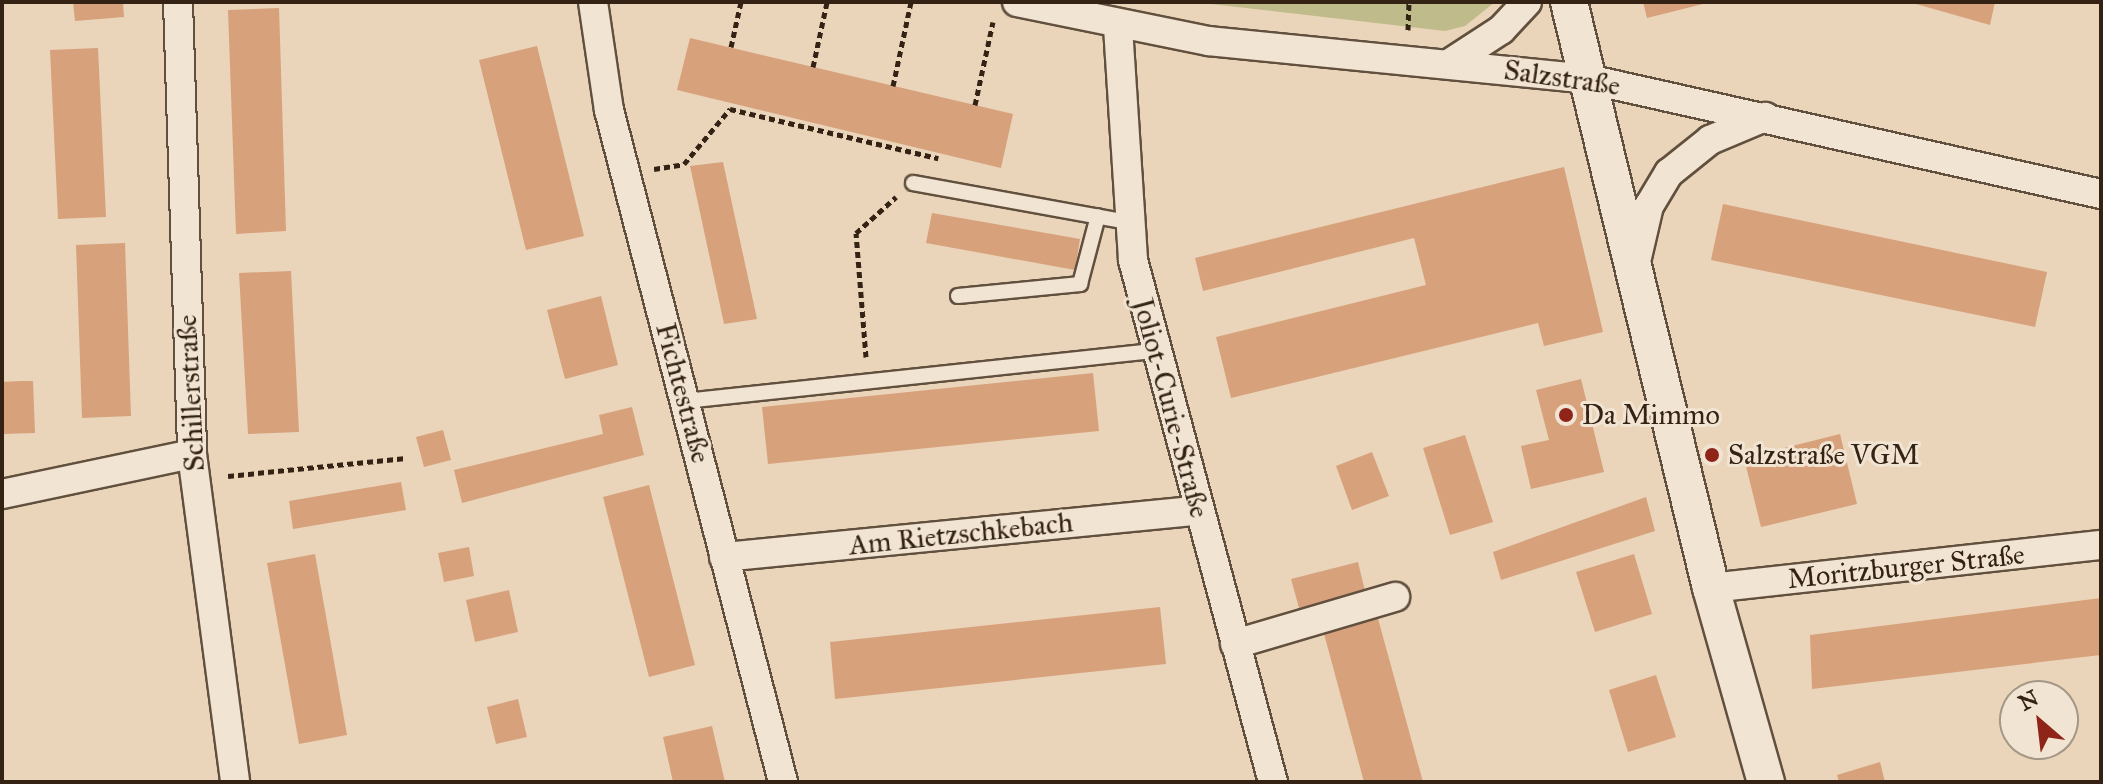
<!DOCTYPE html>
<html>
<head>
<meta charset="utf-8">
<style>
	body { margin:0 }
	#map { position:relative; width:2103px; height:784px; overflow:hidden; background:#ead5ba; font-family:"IM FELL Great Primer",serif }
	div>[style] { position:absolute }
	.green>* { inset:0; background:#bfbb8a }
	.building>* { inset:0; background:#d7a17c }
	.path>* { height:5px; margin-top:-2.5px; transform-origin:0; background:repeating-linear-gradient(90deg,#342315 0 6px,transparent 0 10px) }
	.roads { filter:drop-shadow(2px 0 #62503e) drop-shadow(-2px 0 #62503e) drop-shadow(0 2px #62503e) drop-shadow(0 -2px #62503e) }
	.service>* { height:14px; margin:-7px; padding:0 7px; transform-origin:7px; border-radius:7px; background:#f1e4d2 }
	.minor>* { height:28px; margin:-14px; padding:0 14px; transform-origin:14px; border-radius:14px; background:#f1e4d2 }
	.tertiary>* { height:36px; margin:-18px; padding:0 18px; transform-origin:18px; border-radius:18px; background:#f1e4d2 }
	.dots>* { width:22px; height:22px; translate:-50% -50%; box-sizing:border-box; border:4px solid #f1e4d2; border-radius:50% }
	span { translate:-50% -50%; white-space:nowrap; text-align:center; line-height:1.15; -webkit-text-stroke:6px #f1e4d2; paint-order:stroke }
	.street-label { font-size:28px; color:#342315 }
	.poi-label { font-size:28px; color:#342315 }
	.left { translate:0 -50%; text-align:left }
	.frame { position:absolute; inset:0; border:4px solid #342315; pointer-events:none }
	.north { position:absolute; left:1999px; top:680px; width:80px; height:80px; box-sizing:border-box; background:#f1e4d2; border:2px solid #a59786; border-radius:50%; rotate:332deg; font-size:22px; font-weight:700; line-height:32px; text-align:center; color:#342315 }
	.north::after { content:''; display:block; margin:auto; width:28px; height:36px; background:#8f2418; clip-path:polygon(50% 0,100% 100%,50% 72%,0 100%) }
</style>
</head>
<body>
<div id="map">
	<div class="green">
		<div style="clip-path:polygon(1194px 2px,1495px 2px,1465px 26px,1445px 31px)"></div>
	</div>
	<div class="building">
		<div style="clip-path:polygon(73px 2px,123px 2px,124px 17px,75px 21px)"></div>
		<div style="clip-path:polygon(1643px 2px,1707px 2px,1707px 3px,1647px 18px)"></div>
		<div style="clip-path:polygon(1909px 2px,1995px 2px,1990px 25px)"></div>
		<div style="clip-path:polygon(279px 8px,286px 231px,236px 234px,228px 10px)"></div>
		<div style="clip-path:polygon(690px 38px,1013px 114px,1001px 168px,677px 90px)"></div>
		<div style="clip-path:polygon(537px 46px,584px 236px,526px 250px,479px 60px)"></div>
		<div style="clip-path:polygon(98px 48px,106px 217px,58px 219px,50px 50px)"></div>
		<div style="clip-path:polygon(723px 162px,757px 319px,724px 324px,690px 166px)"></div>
		<div style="clip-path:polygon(1564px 167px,1603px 332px,1544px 346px,1538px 323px,1231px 398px,1216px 337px,1426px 285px,1414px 238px,1203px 291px,1195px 258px)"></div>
		<div style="clip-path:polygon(1723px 204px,2047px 272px,2035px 327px,1711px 260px)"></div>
		<div style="clip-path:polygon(932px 213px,1080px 239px,1075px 270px,926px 243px)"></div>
		<div style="clip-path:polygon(125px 243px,131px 416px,82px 418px,76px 245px)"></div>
		<div style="clip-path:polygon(291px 271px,299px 432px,248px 434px,239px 273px)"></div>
		<div style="clip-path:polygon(601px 296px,618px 365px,565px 379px,547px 310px)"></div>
		<div style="clip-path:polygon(1093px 373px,1099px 431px,768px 464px,762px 407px)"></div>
		<div style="clip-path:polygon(1581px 379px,1604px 472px,1531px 489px,1521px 446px,1549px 440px,1536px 390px)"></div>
		<div style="clip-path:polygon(21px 381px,33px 381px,35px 433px,2px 434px,2px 382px)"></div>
		<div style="clip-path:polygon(632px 407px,644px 455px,462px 503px,454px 470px,603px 434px,599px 415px)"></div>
		<div style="clip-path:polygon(443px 430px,451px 460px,424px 467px,416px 437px)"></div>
		<div style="clip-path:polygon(1840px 434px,1857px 504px,1761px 527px,1744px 458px)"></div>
		<div style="clip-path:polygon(1465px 435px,1493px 522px,1450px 535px,1423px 448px)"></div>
		<div style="clip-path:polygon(1372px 452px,1389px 496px,1352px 510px,1336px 466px)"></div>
		<div style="clip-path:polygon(401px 482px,406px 510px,293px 529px,289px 501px)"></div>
		<div style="clip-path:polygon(649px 485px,695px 665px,649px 677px,603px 497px)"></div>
		<div style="clip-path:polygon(1646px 497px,1655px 531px,1501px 580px,1493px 552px)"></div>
		<div style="clip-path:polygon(469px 547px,474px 576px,444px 582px,438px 553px)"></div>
		<div style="clip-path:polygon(315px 554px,347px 735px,299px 744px,267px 563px)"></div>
		<div style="clip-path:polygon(1634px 554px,1652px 614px,1595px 632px,1576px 572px)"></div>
		<div style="clip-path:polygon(1358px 562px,1365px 591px,1299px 608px,1291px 579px)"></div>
		<div style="clip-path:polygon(509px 590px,518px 632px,475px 642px,466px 600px)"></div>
		<div style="clip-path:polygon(2101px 598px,2101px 655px,1812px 689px,1810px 635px)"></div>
		<div style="clip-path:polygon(1160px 607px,1166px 664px,835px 699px,830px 642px)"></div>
		<div style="clip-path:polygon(1377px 615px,1423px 782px,1364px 782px,1323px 630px)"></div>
		<div style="clip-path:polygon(1656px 675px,1676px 737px,1628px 752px,1609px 690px)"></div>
		<div style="clip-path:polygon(518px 699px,527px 737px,496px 744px,487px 707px)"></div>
		<div style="clip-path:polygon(712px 726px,725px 782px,673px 782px,663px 737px)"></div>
		<div style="clip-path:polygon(1880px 762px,1885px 782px,1839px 782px,1837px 775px)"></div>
	</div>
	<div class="path">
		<div style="left:1408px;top:30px;width:28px;rotate:-88deg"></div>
		<div style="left:731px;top:47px;width:46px;rotate:-77.5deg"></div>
		<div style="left:813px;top:67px;width:66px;rotate:-77.8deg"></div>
		<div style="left:893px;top:86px;width:86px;rotate:-77.9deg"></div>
		<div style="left:975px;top:105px;width:85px;rotate:-77.8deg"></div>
		<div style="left:654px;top:169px;width:30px;rotate:-9deg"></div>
		<div style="left:684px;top:164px;width:72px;rotate:-50.1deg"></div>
		<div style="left:730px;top:109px;width:214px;rotate:13.3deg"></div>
		<div style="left:866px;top:357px;width:124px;rotate:-94.6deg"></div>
		<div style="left:856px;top:233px;width:54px;rotate:-42deg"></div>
		<div style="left:228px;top:476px;width:179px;rotate:-5.8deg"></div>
	</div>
	<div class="roads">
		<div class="service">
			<div style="left:913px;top:183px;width:219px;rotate:10.3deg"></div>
			<div style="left:958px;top:296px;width:123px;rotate:-5.6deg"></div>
			<div style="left:1080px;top:284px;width:70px;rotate:-75.2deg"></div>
			<div style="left:685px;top:401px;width:473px;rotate:-6.1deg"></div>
		</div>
		<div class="minor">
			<div style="left:178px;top:2px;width:452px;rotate:88.2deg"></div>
			<div style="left:192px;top:454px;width:331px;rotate:82.5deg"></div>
			<div style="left:593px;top:2px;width:109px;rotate:81.6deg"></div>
			<div style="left:609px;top:110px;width:694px;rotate:75.48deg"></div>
			<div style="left:1017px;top:2px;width:195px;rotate:11.5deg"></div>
			<div style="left:1208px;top:41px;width:382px;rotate:5.7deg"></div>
			<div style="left:1588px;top:79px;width:526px;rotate:12.64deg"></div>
			<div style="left:1118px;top:27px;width:233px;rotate:86.3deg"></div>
			<div style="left:1133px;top:260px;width:540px;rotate:74.99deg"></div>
			<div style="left:1450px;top:63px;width:61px;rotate:-32.9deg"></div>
			<div style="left:1501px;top:30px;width:38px;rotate:-47deg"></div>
			<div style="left:1635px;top:266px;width:62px;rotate:-76.9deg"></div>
			<div style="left:1649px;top:206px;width:39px;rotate:-59deg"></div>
			<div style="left:1669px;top:173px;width:53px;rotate:-38.8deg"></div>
			<div style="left:1710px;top:140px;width:60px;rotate:-22.7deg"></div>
			<div style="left:2px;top:494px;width:194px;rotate:-11.9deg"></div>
			<div style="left:724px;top:557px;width:475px;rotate:-5.6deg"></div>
			<div style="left:1711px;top:588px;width:392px;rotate:-6.3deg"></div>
			<div style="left:1235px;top:644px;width:167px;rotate:-16.4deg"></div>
		</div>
		<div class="tertiary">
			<div style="left:1569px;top:2px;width:603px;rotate:76.38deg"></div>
			<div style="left:1711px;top:588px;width:202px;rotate:74.2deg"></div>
		</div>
	</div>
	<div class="dots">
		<div style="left:1566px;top:415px;background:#8f2418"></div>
		<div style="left:1712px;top:455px;background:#8f2418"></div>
	</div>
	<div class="street-label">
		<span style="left:1562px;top:78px;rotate:8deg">Salzstraße</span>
		<span style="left:191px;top:393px;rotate:-93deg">Schillerstraße</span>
		<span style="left:683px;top:393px;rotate:75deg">Fichtestraße</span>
		<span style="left:1171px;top:408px;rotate:75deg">Joliot-Curie-Straße</span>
		<span style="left:961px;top:534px;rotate:-6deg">Am Rietzschkebach</span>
		<span style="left:1906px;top:567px;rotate:-6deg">Moritzburger Straße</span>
	</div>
	<div class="poi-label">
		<span class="left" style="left:1582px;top:415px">Da Mimmo</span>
		<span class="left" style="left:1728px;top:455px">Salzstraße VGM</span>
	</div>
	<div class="frame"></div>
	<div class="north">N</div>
</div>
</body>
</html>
